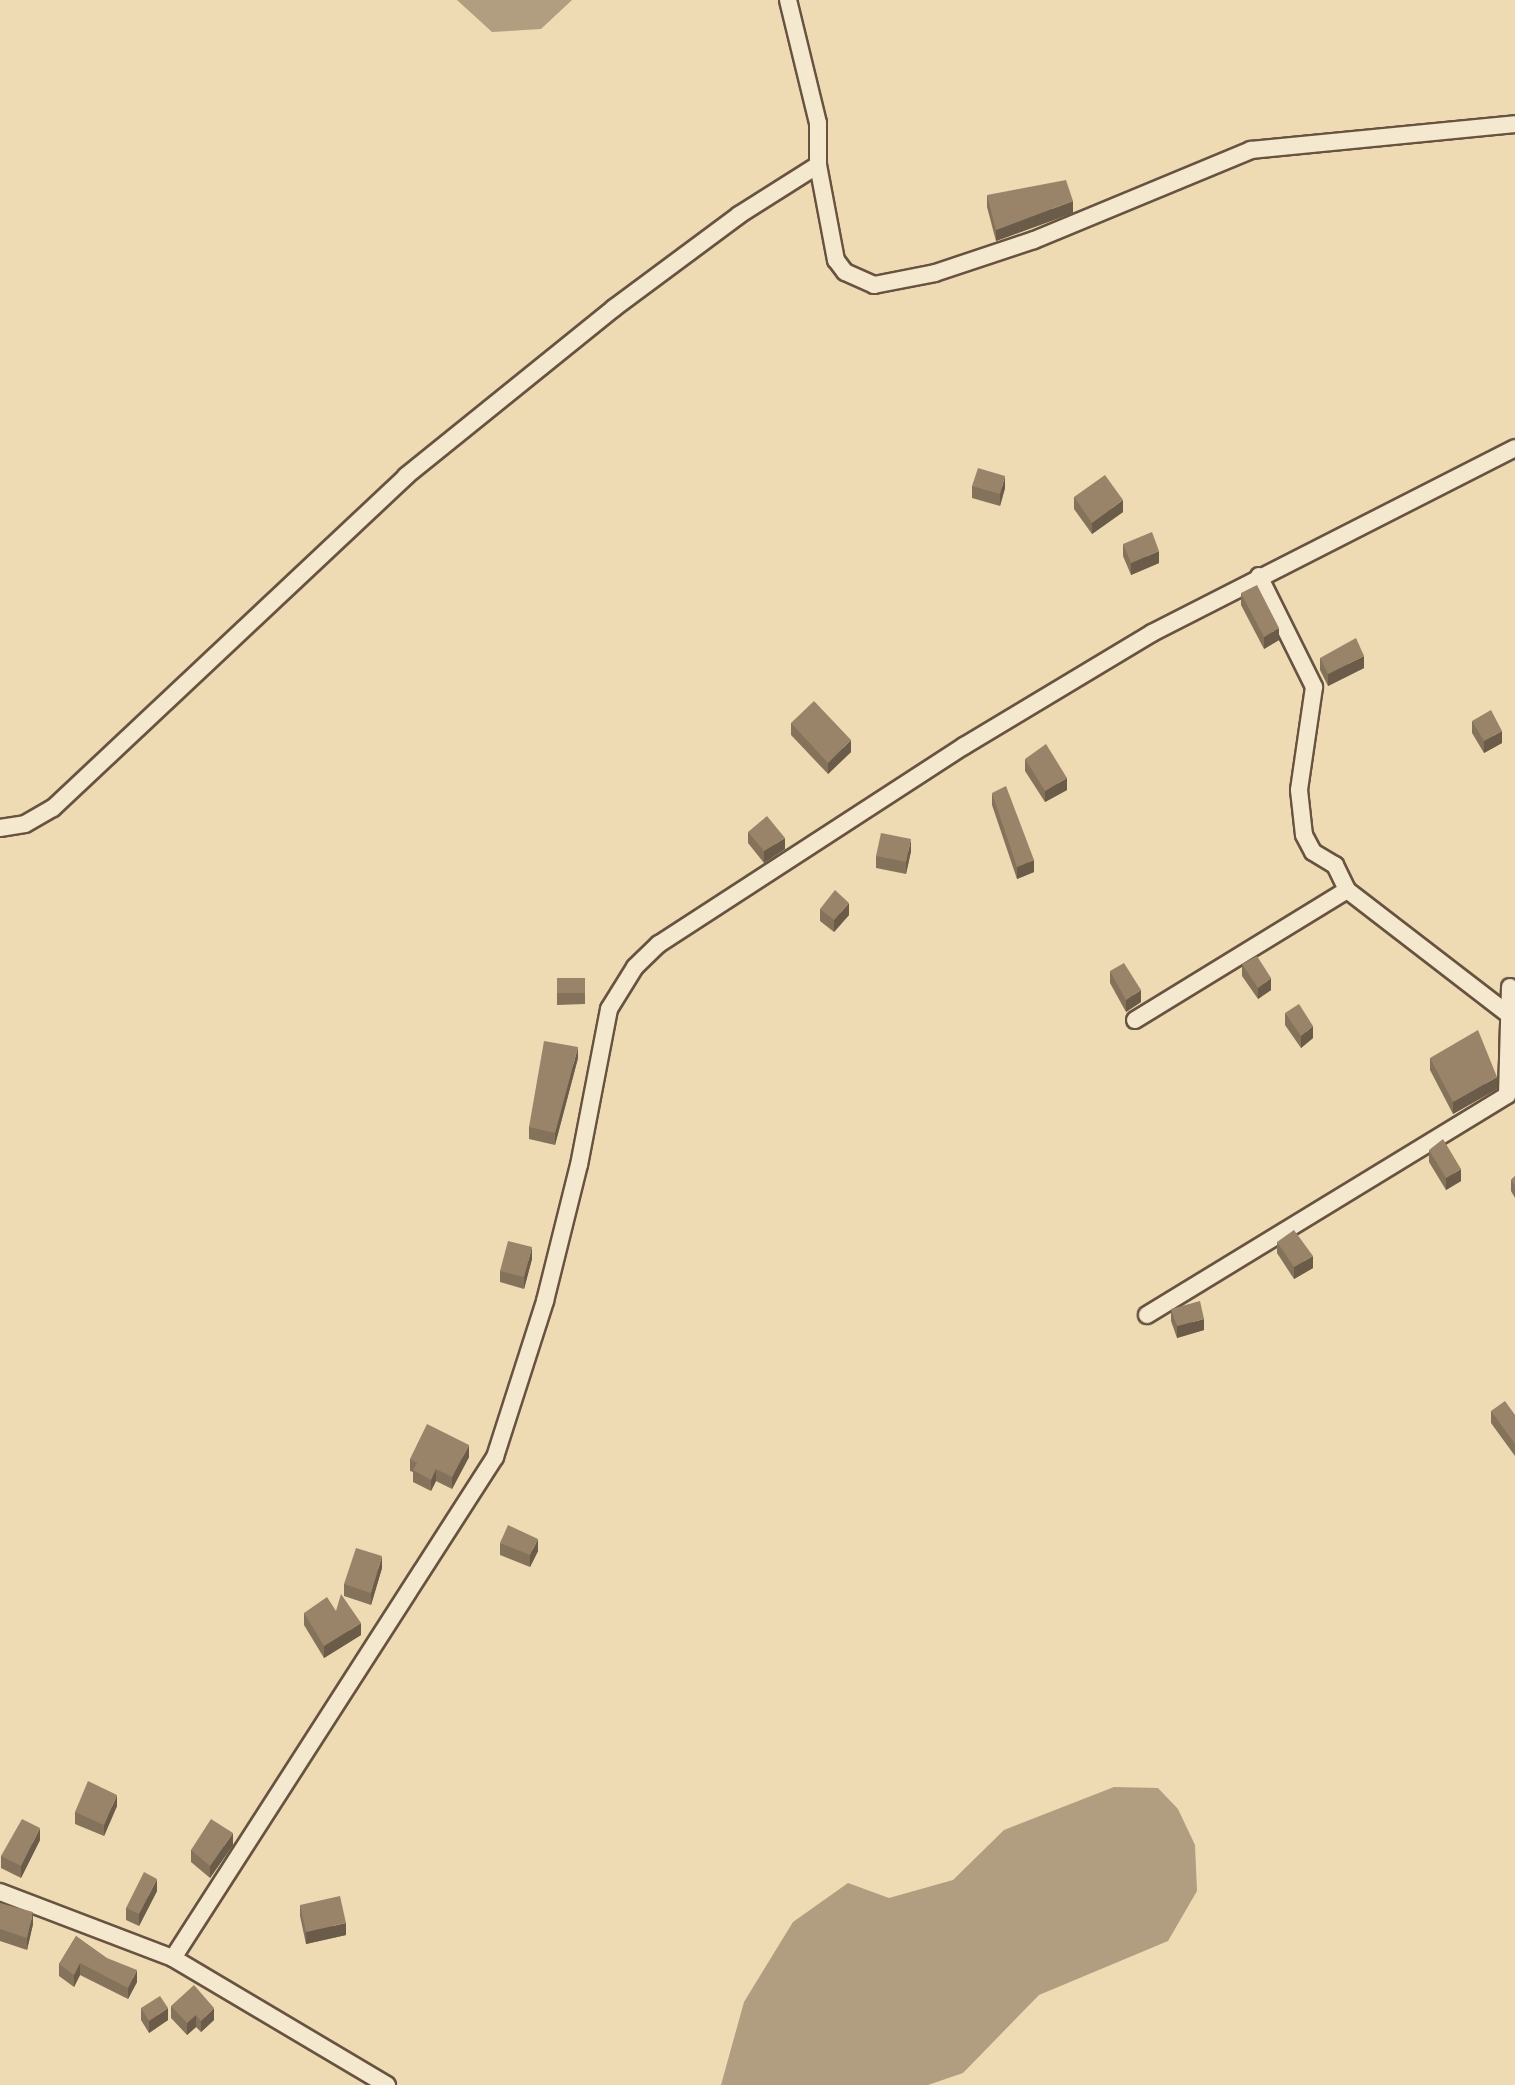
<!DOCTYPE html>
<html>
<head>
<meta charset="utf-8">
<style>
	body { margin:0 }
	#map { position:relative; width:1515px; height:2085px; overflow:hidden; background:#eedbb3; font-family:"Libre Caslon Text",serif }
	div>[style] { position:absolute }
	.water>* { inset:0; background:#b19d7f }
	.roads { filter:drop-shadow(2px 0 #685341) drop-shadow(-2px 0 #685341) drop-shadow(0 2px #685341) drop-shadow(0 -2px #685341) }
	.minor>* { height:16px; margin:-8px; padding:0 8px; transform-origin:8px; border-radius:8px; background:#f4e8ce }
	.wall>* { inset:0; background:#84725b }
	.shaded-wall>* { inset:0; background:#6b5c4a }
	.building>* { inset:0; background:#99846a }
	span { translate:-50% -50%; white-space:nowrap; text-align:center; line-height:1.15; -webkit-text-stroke:7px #f4e8ce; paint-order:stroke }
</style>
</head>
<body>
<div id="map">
	<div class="water">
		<div style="clip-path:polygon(457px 0,572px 0,541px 29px,492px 32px)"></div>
		<div style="clip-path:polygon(1114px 1787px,1158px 1788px,1178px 1809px,1195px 1845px,1197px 1891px,1168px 1941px,1039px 1995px,963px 2073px,928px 2085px,721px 2085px,744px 2002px,793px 1922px,848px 1883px,889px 1898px,953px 1880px,1004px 1830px)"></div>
	</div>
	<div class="roads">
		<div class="minor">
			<div style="left:788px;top:0;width:127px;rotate:76.3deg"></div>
			<div style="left:818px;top:123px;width:42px;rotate:90deg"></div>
			<div style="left:818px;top:165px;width:97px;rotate:79.3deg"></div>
			<div style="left:836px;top:260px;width:15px;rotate:53deg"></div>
			<div style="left:845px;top:272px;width:32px;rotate:24deg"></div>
			<div style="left:874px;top:285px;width:62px;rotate:-11.1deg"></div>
			<div style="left:935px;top:273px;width:104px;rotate:-18.4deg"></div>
			<div style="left:1034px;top:240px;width:235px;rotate:-22.5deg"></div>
			<div style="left:1251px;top:150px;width:265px;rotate:-5.6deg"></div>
			<div style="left:1259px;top:576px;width:124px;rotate:63.6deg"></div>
			<div style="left:1314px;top:687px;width:104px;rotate:98.3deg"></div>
			<div style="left:1299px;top:790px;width:45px;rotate:83.7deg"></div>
			<div style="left:1304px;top:835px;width:19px;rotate:62deg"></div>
			<div style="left:1313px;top:852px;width:26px;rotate:31deg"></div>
			<div style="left:1335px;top:865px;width:28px;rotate:64deg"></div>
			<div style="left:0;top:828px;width:25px;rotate:-9deg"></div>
			<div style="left:25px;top:824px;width:32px;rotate:-30deg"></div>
			<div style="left:53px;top:808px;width:485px;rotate:-43.2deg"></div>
			<div style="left:406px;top:476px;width:267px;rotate:-38.9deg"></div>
			<div style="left:614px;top:308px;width:156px;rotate:-36.6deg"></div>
			<div style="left:739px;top:215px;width:93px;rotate:-32.3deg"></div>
			<div style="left:1135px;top:1020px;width:249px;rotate:-31.5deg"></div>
			<div style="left:1347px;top:890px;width:210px;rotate:37.6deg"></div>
			<div style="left:1147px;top:1315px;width:422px;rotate:-31.4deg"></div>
			<div style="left:1507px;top:1095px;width:108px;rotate:-88.4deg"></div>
			<div style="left:0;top:1892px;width:185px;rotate:20.9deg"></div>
			<div style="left:173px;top:1958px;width:249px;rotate:30.7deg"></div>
			<div style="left:173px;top:1958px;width:596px;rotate:-57.27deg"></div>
			<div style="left:495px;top:1457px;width:164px;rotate:-72.2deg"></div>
			<div style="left:545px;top:1301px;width:140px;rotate:-76deg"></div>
			<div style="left:579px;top:1165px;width:159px;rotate:-79.1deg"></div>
			<div style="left:609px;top:1009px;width:49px;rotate:-58.2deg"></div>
			<div style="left:635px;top:967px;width:33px;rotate:-44deg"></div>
			<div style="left:659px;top:944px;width:364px;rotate:-33deg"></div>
			<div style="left:964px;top:746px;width:219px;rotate:-31deg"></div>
			<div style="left:1152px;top:633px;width:407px;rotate:-27deg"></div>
		</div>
	</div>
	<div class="wall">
		<div style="clip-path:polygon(987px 195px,1073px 213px,996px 241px,987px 207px)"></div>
		<div style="clip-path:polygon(972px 486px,1005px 488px,1000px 506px,972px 498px)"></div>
		<div style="clip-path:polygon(1074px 497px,1123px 512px,1092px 534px,1074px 509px)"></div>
		<div style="clip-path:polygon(1123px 544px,1159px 563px,1131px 575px,1123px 556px)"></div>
		<div style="clip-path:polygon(1241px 593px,1279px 640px,1264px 649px,1241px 605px)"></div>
		<div style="clip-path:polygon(1320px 658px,1364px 668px,1328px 686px,1320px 670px)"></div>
		<div style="clip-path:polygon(1472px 721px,1502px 743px,1484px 753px,1472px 733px)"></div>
		<div style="clip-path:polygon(791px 723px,851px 752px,828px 774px,791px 735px)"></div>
		<div style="clip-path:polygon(1025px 759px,1067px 790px,1045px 802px,1025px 771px)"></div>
		<div style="clip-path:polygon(992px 793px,1034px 872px,1017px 879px,992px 805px)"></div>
		<div style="clip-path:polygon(748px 832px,785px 849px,764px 863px,748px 843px)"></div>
		<div style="clip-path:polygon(911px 851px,906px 874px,876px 868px,876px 856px)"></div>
		<div style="clip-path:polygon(820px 909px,849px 915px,834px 932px,820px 921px)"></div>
		<div style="clip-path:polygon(1242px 964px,1271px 990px,1258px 999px,1242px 976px)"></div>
		<div style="clip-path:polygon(1110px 971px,1141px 1002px,1126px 1012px,1110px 983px)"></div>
		<div style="clip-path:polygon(557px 978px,585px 978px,585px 1004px,557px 1005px)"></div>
		<div style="clip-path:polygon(1285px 1013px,1313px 1038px,1301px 1048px,1285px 1025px)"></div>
		<div style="clip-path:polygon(578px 1058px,555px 1145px,529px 1139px,529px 1127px)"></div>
		<div style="clip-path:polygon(1430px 1058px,1497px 1089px,1453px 1114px,1430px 1070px)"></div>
		<div style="clip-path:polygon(1429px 1150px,1461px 1181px,1446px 1190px,1429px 1162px)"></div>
		<div style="clip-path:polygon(1515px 1176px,1515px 1198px,1511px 1191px,1511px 1180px)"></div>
		<div style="clip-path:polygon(1277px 1242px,1313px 1268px,1294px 1279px,1277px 1253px)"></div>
		<div style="clip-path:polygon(532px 1259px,524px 1289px,500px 1282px,500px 1271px)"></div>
		<div style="clip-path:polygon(1171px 1309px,1204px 1330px,1177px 1338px,1171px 1321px)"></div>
		<div style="clip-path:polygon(1491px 1411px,1515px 1415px,1515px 1456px,1491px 1423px)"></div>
		<div style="clip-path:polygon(469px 1457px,452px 1489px,436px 1481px,431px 1491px,413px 1482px,413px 1472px,410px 1471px,410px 1459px)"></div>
		<div style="clip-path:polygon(500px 1543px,538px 1551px,530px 1567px,500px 1555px)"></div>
		<div style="clip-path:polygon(382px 1568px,371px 1605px,344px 1596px,344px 1584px)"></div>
		<div style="clip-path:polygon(304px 1613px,361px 1635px,324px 1658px,304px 1625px)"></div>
		<div style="clip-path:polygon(117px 1806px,104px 1836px,75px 1824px,75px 1812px)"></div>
		<div style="clip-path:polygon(40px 1840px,21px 1878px,1px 1868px,1px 1856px)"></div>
		<div style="clip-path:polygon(233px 1845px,210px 1878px,191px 1862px,191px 1850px)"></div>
		<div style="clip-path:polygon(157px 1891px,139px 1926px,126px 1920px,126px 1908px)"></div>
		<div style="clip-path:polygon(0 1903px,33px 1924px,27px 1950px,0 1941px)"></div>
		<div style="clip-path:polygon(300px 1905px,346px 1935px,306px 1944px,300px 1916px)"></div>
		<div style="clip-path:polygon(76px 1936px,137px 1982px,128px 1999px,80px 1975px,74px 1987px,59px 1976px,59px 1964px)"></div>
		<div style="clip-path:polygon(171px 2006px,214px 2020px,201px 2032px,196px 2027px,187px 2035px,171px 2018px)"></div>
		<div style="clip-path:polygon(141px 2008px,168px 2020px,149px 2033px,141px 2020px)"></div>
	</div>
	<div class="shaded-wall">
		<div style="clip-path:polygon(1073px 201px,1073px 213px,996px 241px,996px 230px)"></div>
		<div style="clip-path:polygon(1005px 476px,1005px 488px,1000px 506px,1000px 494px)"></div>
		<div style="clip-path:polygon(1123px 500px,1123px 512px,1092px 534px,1092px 523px)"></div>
		<div style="clip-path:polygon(1159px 551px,1159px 563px,1131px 575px,1131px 563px)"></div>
		<div style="clip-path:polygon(1279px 628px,1279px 640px,1264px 649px,1264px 637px)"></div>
		<div style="clip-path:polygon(1364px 656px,1364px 668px,1328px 686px,1328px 674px)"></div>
		<div style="clip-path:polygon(1502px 731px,1502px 743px,1484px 753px,1484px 741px)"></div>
		<div style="clip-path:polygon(851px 740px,851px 752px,828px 774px,828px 763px)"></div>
		<div style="clip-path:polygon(1067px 778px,1067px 790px,1045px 802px,1045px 791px)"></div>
		<div style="clip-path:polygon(785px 838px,785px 849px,764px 863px,764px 851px)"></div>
		<div style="clip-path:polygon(911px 839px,911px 851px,906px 874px,906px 862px)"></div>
		<div style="clip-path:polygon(1034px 860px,1034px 872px,1017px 879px,1017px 867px)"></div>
		<div style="clip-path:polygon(849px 903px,849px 915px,834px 932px,834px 920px)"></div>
		<div style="clip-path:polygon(1271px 978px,1271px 990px,1258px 999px,1258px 988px)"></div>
		<div style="clip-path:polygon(1141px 990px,1141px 1002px,1126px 1012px,1126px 1000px)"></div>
		<div style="clip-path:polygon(1313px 1026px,1313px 1038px,1301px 1048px,1301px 1036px)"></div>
		<div style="clip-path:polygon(578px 1047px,578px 1058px,555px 1145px,555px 1133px)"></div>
		<div style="clip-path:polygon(1497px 1077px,1497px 1089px,1453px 1114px,1453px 1102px)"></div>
		<div style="clip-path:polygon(1461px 1169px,1461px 1181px,1446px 1190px,1446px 1178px)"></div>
		<div style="clip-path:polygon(532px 1247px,532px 1259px,524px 1289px,524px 1277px)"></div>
		<div style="clip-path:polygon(1313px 1256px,1313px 1268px,1294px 1279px,1294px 1267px)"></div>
		<div style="clip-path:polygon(1204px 1319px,1204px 1330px,1177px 1338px,1177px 1326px)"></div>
		<div style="clip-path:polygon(469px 1445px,469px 1457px,452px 1489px,452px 1477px)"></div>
		<div style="clip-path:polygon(436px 1469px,436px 1481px,431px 1491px,431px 1480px)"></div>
		<div style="clip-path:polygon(538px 1539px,538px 1551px,530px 1567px,530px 1555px)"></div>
		<div style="clip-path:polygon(382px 1556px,382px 1568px,371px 1605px,371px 1593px)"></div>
		<div style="clip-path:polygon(361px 1623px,361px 1635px,324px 1658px,324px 1646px)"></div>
		<div style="clip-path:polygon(117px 1795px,117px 1806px,104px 1836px,104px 1825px)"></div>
		<div style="clip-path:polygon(40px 1828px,40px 1840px,21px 1878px,21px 1866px)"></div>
		<div style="clip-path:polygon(233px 1833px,233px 1845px,210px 1878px,210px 1866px)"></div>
		<div style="clip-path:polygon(157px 1879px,157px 1891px,139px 1926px,139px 1914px)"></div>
		<div style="clip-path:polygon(33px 1912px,33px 1924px,27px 1950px,27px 1938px)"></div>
		<div style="clip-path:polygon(346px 1923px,346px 1935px,306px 1944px,306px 1932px)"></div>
		<div style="clip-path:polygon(80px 1963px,80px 1975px,74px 1987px,74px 1975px)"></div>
		<div style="clip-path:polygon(137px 1970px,137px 1982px,128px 1999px,128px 1988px)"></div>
		<div style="clip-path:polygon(168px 2008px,168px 2020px,149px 2033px,149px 2021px)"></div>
		<div style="clip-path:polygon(214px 2008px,214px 2020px,201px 2032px,201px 2021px)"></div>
		<div style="clip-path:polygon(196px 2015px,196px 2027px,187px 2035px,187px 2023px)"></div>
	</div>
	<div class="building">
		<div style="clip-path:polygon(1066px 180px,1073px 201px,996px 230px,987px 195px)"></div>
		<div style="clip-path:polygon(978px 468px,1005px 476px,1000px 494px,972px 486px)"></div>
		<div style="clip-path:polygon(1105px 475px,1123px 500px,1092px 523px,1074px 497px)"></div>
		<div style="clip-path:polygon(1152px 532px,1159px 551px,1131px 563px,1123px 544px)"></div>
		<div style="clip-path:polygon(1257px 585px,1279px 628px,1264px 637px,1241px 593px)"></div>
		<div style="clip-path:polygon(1356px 638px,1364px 656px,1328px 674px,1320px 658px)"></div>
		<div style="clip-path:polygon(814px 701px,851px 740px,828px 763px,791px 723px)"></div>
		<div style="clip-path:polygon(1491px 710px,1502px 731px,1484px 741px,1472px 721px)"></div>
		<div style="clip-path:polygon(1046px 744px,1067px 778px,1045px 791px,1025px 759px)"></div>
		<div style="clip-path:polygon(1006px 786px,1034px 860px,1017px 867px,992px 793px)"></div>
		<div style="clip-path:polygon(767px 816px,785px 838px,764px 851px,748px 832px)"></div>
		<div style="clip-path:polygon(881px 833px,911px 839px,906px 862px,876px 856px)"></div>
		<div style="clip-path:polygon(835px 890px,849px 903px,834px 920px,820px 909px)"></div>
		<div style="clip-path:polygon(1257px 956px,1271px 978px,1258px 988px,1242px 964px)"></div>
		<div style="clip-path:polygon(1124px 963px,1141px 990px,1126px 1000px,1110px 971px)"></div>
		<div style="clip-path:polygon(557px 978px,585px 978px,585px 993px,557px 993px)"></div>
		<div style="clip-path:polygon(1299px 1004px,1313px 1026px,1301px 1036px,1285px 1013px)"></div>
		<div style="clip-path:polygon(1478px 1030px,1497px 1077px,1453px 1102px,1430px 1058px)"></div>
		<div style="clip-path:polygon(544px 1041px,578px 1047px,555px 1133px,529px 1127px)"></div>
		<div style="clip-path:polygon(1443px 1139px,1461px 1169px,1446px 1178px,1429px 1150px)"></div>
		<div style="clip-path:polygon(1515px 1176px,1515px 1186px,1511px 1180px)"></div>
		<div style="clip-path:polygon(1294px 1230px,1313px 1256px,1294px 1267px,1277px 1242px)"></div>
		<div style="clip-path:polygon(508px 1241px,532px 1247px,524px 1277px,500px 1271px)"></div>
		<div style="clip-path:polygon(1200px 1301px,1204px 1319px,1177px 1326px,1171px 1309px)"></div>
		<div style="clip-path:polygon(1505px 1401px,1515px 1415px,1515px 1444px,1491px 1411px)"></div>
		<div style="clip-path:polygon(427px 1424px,469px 1445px,452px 1477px,436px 1469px,431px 1480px,413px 1470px,417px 1463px,410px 1459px)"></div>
		<div style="clip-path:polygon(508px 1525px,538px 1539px,530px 1555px,500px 1543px)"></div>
		<div style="clip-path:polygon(356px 1548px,382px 1556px,371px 1593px,344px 1584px)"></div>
		<div style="clip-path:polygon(341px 1594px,361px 1623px,324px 1646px,304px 1613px,327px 1597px,336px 1611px)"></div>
		<div style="clip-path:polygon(88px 1781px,117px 1795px,104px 1825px,75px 1812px)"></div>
		<div style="clip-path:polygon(22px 1819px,40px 1828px,21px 1866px,1px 1856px)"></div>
		<div style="clip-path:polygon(211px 1819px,233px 1833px,210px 1866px,191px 1850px)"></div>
		<div style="clip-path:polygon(144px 1872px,157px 1879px,139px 1914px,126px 1908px)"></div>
		<div style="clip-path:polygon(340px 1896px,346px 1923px,306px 1932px,300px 1905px)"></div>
		<div style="clip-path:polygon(0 1903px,33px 1912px,27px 1938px,0 1929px)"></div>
		<div style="clip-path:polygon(76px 1936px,107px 1958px,137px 1970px,128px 1988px,80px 1963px,74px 1975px,59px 1964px)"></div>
		<div style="clip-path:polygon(194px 1985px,214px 2008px,201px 2021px,196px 2015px,187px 2023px,171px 2006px)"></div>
		<div style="clip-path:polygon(160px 1996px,168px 2008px,149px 2021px,141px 2008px)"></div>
	</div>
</div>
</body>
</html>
